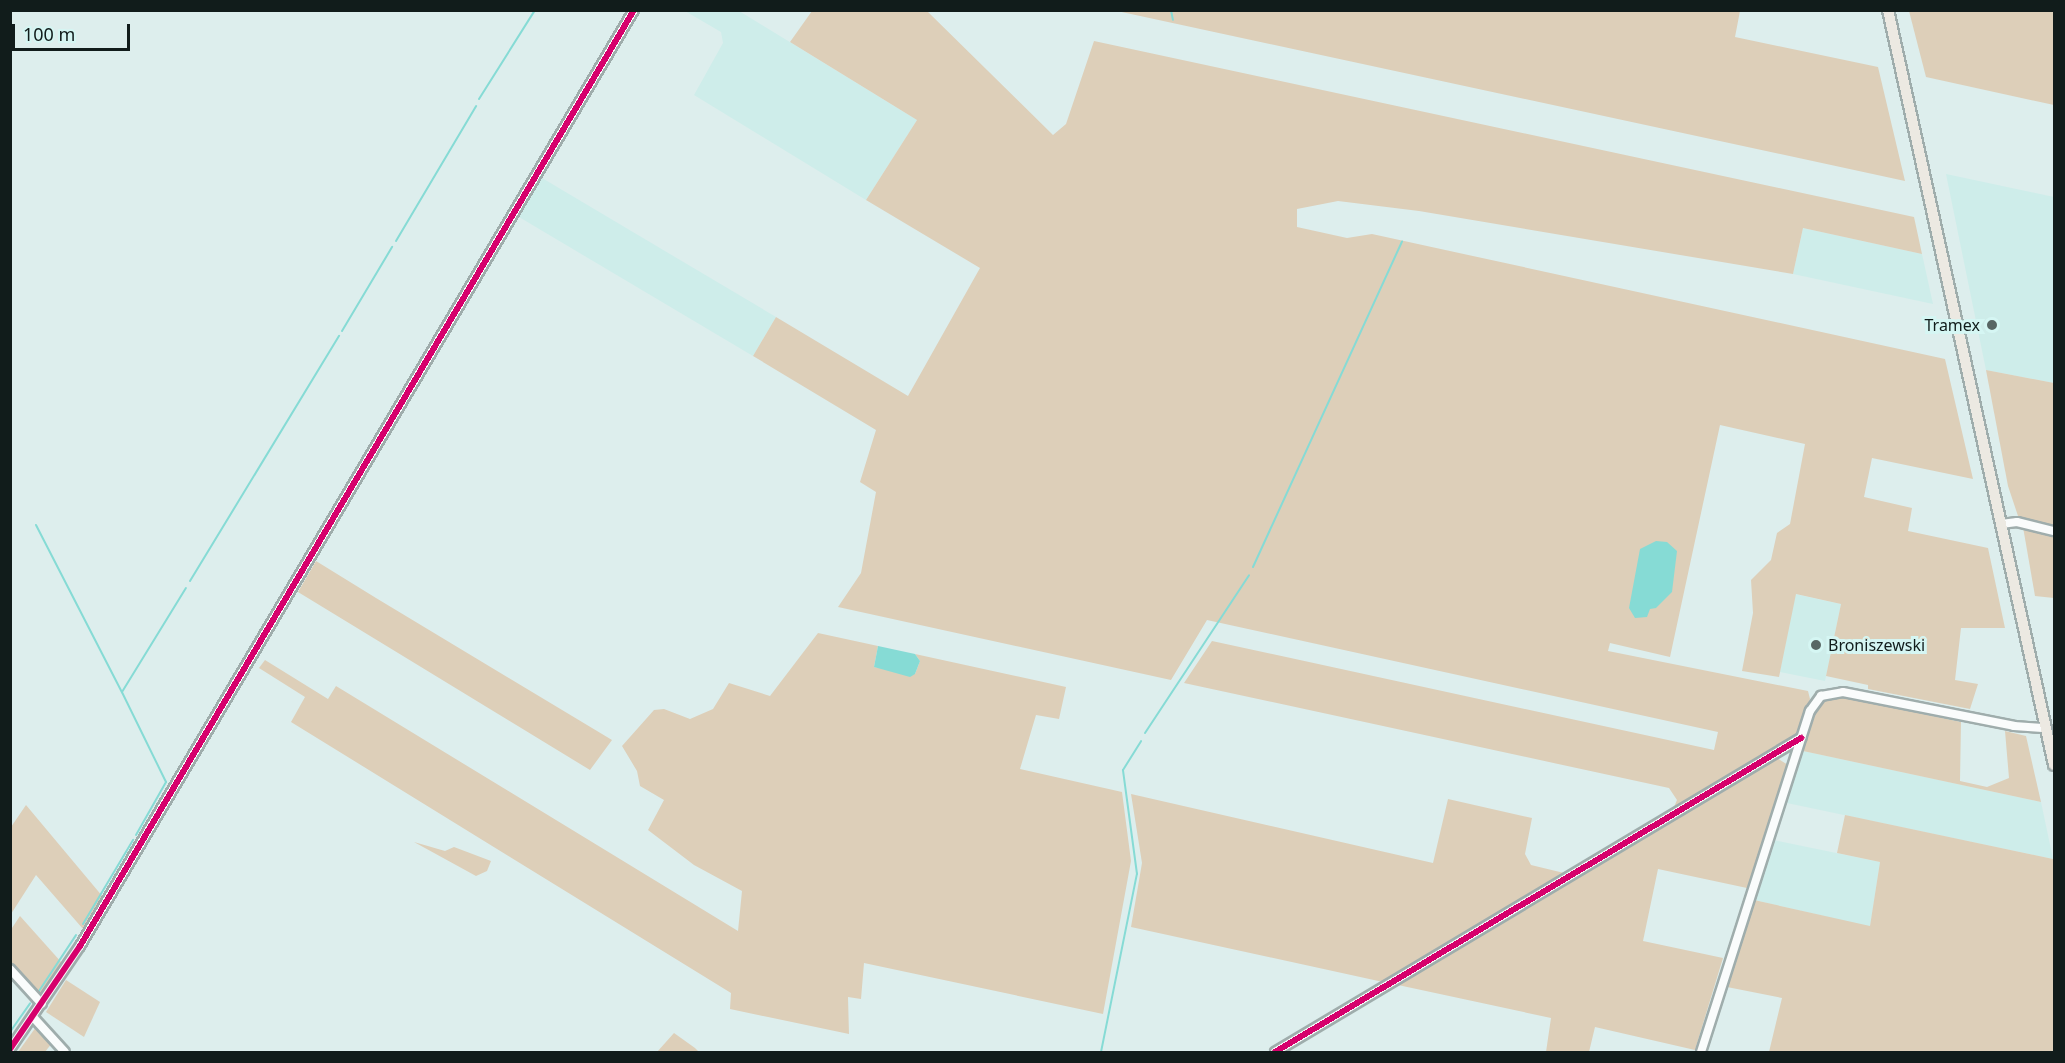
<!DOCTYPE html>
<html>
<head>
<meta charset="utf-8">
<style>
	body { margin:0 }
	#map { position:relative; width:2065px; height:1063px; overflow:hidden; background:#ddeeed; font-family:"Noto Sans",sans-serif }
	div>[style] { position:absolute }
	.built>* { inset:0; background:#ceedea }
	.green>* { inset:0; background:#ddcfb9 }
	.water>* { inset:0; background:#86dbd5 }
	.stream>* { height:2px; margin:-1px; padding:0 1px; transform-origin:1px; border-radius:1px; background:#86dbd5 }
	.roads { filter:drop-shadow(2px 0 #9fadac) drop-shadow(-2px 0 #9fadac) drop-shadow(0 2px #9fadac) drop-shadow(0 -2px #9fadac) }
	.minor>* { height:8px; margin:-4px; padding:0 4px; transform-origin:4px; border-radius:4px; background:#fafcfc }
	.major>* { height:10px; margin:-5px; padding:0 5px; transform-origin:5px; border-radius:5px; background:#ece9e2 }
	.cycleway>* { height:6px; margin:-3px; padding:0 3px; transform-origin:3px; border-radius:3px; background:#d6006c }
	.dots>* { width:16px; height:16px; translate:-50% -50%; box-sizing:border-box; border:3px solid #d5f6f3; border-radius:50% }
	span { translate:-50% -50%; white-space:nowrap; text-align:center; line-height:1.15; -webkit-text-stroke:6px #d5f6f3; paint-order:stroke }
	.poi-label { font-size:16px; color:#111c1b }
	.right { translate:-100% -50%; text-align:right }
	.left { translate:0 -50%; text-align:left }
	.frame { position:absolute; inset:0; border:12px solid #111c1b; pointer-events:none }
	.scale { position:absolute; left:12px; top:24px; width:118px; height:27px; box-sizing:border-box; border:3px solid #111c1b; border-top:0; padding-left:8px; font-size:18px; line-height:21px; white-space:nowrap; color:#111c1b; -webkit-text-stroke:4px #d5f6f3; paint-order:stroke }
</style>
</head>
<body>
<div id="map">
	<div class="built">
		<div style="clip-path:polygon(685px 11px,739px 11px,917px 120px,866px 200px,694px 95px,723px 43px,721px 32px)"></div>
		<div style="clip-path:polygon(1946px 174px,2054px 197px,2054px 383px,1986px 370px)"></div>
		<div style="clip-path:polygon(542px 178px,776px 317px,753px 356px,519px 217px)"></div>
		<div style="clip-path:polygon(1803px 228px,1922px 254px,1933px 304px,1793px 274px)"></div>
		<div style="clip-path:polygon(1795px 594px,1841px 604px,1825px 681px,1780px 672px)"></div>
		<div style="clip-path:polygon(1803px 751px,2041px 802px,2053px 859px,1787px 803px)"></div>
		<div style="clip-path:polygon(1773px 840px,1880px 862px,1870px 927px,1754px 900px)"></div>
	</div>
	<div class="green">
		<div style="clip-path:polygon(812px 11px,927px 11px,1053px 135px,1066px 124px,1094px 41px,1914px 217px,1922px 254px,1803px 228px,1793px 274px,1419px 211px,1338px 201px,1297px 209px,1297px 227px,1347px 238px,1372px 234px,1945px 359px,1973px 479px,1872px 458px,1864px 497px,1912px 508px,1908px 531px,1988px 548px,2005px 628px,1961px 628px,1955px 680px,1978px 684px,1970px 709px,1868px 689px,1868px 685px,1826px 676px,1841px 604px,1796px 594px,1779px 677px,1742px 671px,1753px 613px,1751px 580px,1771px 560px,1777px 533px,1790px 524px,1805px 444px,1720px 425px,1670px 657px,1610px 643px,1608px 651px,1808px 691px,1810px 699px,1798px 734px,1674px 807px,1677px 800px,1669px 788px,1184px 683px,1212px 641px,1714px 750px,1718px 732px,1207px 620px,1171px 680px,838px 607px,861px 573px,876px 492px,860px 482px,876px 430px,753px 356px,776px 317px,908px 396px,980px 268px,866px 200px,917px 120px,790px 42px)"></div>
		<div style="clip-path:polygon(1117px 11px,1740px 11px,1735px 37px,1878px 67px,1905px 181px)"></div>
		<div style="clip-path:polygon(1909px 11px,2054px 11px,2054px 105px,1926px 77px)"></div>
		<div style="clip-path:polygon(1986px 370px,2054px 383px,2054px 526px,2018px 516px,2008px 486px)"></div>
		<div style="clip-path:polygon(2023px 527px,2054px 533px,2054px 598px,2035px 596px)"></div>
		<div style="clip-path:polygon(316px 561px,376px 598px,612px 740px,590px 770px,298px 592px)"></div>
		<div style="clip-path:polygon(818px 633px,878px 646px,874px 667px,915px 674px,920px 661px,915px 654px,1066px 687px,1059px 719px,1036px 715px,1020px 769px,1122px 792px,1131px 861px,1103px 1014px,864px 963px,861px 999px,848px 997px,849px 1034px,730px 1009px,731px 993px,291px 722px,305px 697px,259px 668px,265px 660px,328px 699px,336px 686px,738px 931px,742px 891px,694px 865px,648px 830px,664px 800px,640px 786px,637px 771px,622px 746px,654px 710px,664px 709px,690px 719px,713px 709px,729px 683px,770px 696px)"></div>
		<div style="clip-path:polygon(1837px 696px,1961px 722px,1960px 781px,1987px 787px,2009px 778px,2005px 731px,2026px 736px,2041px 802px,1803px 751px,1818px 706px,1826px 698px)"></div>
		<div style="clip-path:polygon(1777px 758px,1788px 765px,1747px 888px,1658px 869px,1643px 941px,1723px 958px,1695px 1050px,1595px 1027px,1589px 1052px,1546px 1052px,1551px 1018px,1398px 985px)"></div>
		<div style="clip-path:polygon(1131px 794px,1433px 863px,1448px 799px,1532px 818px,1525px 854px,1531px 865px,1564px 873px,1383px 982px,1131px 927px,1142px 863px)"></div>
		<div style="clip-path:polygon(26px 805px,103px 897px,83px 929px,36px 875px,11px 914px,11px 827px)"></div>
		<div style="clip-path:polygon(1845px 815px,2053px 859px,2054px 1052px,1769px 1052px,1782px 998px,1727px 987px,1754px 900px,1870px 926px,1880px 862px,1837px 853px)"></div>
		<div style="clip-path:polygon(414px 842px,445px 851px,454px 847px,491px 861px,487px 871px,476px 876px)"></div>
		<div style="clip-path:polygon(20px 916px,62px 963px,40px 997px,11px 964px,10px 931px)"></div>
		<div style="clip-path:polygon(66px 980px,100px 1002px,84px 1037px,46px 1012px)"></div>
		<div style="clip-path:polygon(36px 1027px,52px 1043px,45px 1052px,18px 1052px)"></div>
		<div style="clip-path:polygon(674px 1033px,695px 1048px,699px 1052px,657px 1052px)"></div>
	</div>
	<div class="water">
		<div style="clip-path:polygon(1656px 541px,1667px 542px,1677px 551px,1672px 592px,1656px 608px,1650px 609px,1647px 617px,1635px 618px,1629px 608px,1640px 549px)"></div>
		<div style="clip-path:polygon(878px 646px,915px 654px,920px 661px,915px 674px,910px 677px,874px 667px)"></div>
	</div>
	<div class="stream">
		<div style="left:1171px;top:10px;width:10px;rotate:79deg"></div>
		<div style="left:479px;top:99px;width:105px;rotate:-57.8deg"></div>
		<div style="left:396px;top:241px;width:157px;rotate:-59.3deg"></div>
		<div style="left:342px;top:331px;width:98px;rotate:-59.2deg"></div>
		<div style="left:36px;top:525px;width:188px;rotate:62.8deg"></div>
		<div style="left:1253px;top:567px;width:358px;rotate:-65.4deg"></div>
		<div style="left:190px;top:581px;width:287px;rotate:-58.7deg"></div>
		<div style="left:1145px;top:733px;width:189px;rotate:-56.6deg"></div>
		<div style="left:136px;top:835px;width:61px;rotate:-60.5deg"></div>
		<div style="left:166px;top:782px;width:100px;rotate:-116.1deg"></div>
		<div style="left:122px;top:692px;width:122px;rotate:-58.4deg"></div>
		<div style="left:83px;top:924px;width:98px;rotate:-59.2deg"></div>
		<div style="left:39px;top:991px;width:67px;rotate:-56.5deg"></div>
		<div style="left:10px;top:1032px;width:35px;rotate:-55deg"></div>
		<div style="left:1101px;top:1052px;width:182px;rotate:-78.6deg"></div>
		<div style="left:1137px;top:874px;width:105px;rotate:-97.7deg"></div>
		<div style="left:1123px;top:770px;width:34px;rotate:-58deg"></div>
	</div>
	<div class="roads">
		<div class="minor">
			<div style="left:2001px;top:524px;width:16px;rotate:-7deg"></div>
			<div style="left:2017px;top:522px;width:38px;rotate:14deg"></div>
			<div style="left:10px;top:969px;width:47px;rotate:47.6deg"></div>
			<div style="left:33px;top:1017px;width:47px;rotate:47.6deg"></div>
			<div style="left:10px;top:1049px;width:125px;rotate:-55.8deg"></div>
			<div style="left:80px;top:946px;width:1088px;rotate:-59.38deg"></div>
			<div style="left:1275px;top:1052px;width:613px;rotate:-30.84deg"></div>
			<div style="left:1701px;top:1052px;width:358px;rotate:-72.3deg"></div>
			<div style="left:1810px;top:711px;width:19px;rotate:-54deg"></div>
			<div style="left:1821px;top:696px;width:22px;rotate:-10deg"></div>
			<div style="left:1843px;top:692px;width:174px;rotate:11.2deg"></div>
			<div style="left:2014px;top:726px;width:32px;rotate:4deg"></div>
		</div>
		<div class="major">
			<div style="left:1888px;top:10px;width:773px;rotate:77.6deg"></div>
		</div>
	</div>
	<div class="cycleway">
		<div style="left:10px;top:1049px;width:125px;rotate:-55.8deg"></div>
		<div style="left:80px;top:946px;width:1088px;rotate:-59.38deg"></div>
		<div style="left:1275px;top:1052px;width:613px;rotate:-30.84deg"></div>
	</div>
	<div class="dots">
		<div style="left:1992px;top:325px;background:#586664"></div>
		<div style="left:1816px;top:645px;background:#586664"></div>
	</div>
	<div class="poi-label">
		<span class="right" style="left:1980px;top:325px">Tramex</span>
		<span class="left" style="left:1828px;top:645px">Broniszewski</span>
	</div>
	<div class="frame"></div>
	<div class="scale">100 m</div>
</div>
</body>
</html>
